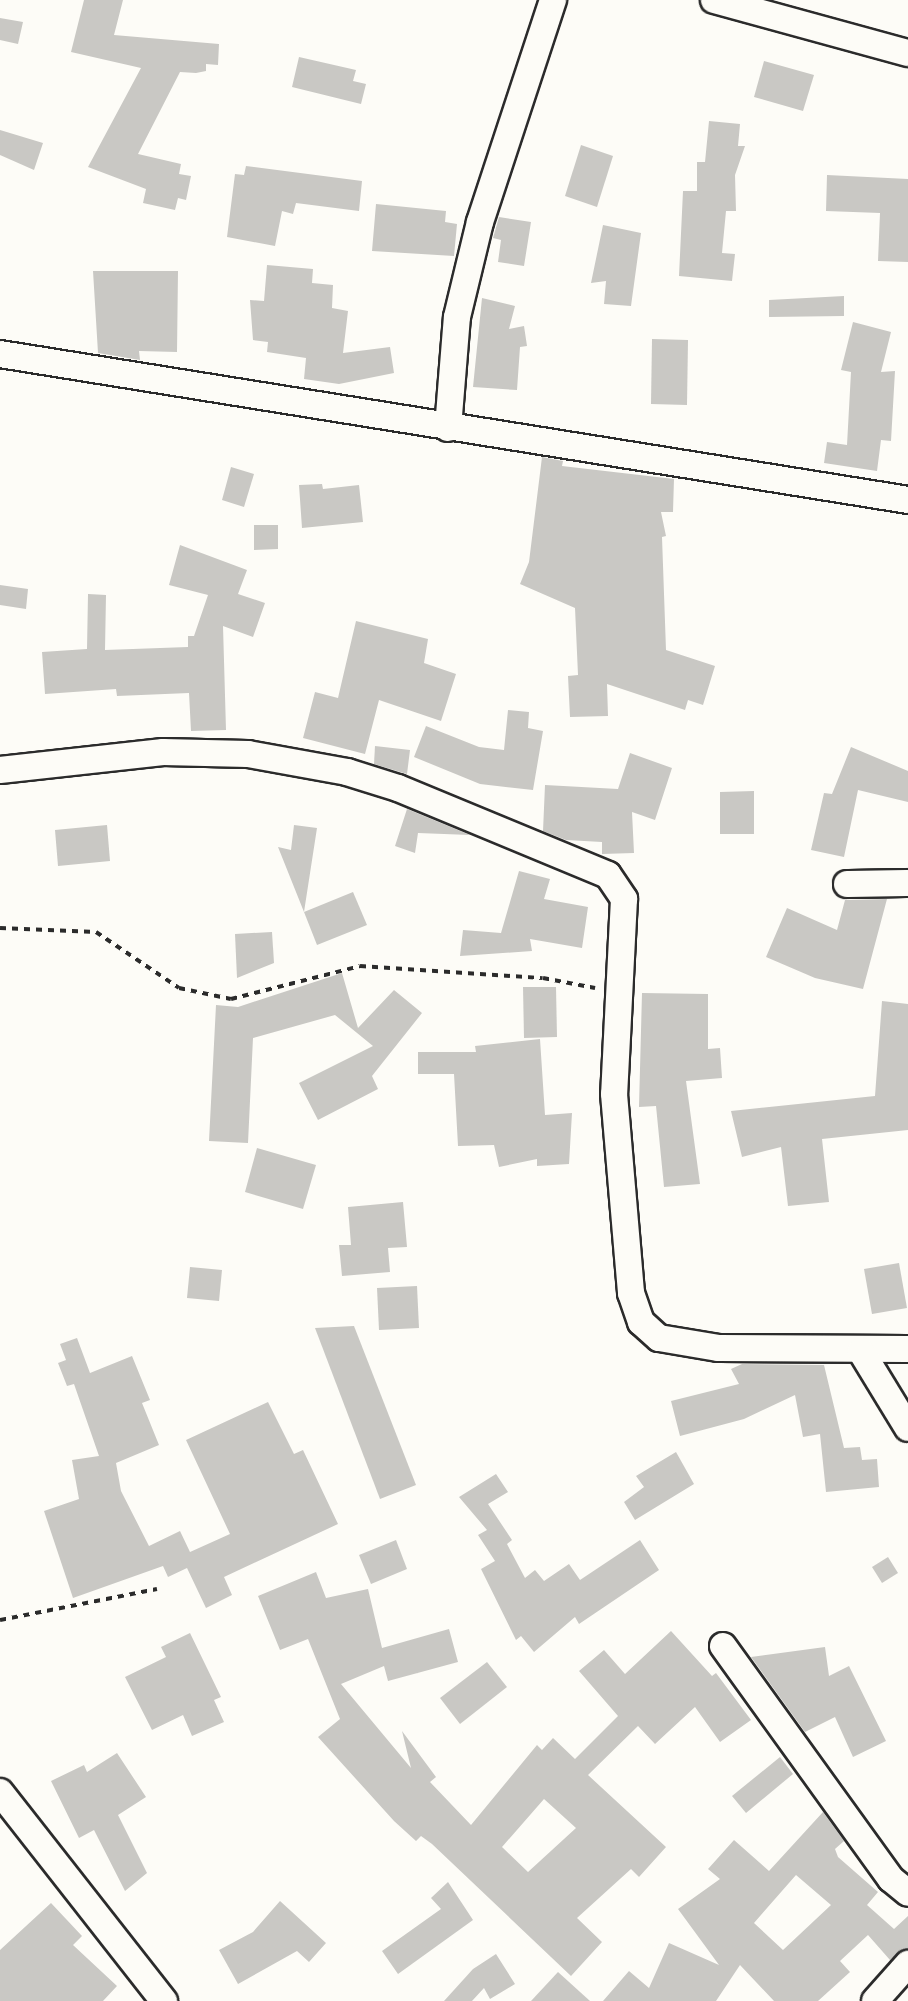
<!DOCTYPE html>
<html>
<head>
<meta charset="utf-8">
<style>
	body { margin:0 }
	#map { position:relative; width:908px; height:2001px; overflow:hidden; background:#fdfcf7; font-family:"Comic Neue",sans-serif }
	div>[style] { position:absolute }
	.building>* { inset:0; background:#c9c8c4 }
	.path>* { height:4px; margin-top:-2px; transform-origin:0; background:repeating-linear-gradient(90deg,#2b2b2b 0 6px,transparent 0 12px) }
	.roads { filter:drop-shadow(2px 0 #2b2b2b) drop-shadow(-2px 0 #2b2b2b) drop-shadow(0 2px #2b2b2b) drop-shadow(0 -2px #2b2b2b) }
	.minor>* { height:26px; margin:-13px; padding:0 13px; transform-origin:13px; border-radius:13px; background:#fdfcf7 }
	span { translate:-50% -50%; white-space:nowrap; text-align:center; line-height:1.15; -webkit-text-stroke:7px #fdfcf7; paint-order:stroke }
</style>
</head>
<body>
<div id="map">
	<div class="building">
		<div style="clip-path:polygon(84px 0,123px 0,114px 35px,219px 44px,218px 65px,206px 64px,206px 71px,196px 73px,180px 72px,138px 154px,181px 164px,179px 174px,191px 176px,186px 200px,178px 198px,175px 210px,143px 203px,146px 189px,88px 167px,141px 68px,71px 52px)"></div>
		<div style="clip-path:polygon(0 18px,23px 22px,18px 44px,0 40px)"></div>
		<div style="clip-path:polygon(299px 57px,356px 70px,353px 81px,366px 84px,361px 104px,292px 87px)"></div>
		<div style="clip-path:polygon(764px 61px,814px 75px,803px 111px,754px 97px)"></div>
		<div style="clip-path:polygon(709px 121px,740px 124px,738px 146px,745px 146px,735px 175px,736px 211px,726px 211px,722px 253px,735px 254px,732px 281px,679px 276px,683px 191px,697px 191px,697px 162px,705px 162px)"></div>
		<div style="clip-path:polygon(0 130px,43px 143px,34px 170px,0 155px)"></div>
		<div style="clip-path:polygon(581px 145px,613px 156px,597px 207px,565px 196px)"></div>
		<div style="clip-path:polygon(246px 166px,362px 181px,359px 211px,296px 203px,293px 214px,282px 211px,275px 246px,227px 237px,235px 174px,244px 175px)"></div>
		<div style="clip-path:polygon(827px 175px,908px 179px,908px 262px,878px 261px,880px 213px,826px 211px)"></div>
		<div style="clip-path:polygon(376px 204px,446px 211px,445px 222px,457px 224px,454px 256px,372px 251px)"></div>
		<div style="clip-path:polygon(499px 217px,531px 222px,524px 266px,498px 262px,501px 240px,493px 238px)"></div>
		<div style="clip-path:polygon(603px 225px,641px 233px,631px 306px,604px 304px,606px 281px,591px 283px)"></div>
		<div style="clip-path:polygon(267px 265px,313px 269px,312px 283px,333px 285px,332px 308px,348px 311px,343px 353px,390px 347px,394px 373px,339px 384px,304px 379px,306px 358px,267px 352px,268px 342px,253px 340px,250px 300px,264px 301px)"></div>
		<div style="clip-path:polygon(93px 271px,178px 271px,177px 352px,139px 351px,140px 360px,98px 353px)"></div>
		<div style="clip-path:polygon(844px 296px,844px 316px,769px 317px,769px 300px)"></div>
		<div style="clip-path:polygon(482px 298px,515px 306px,509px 329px,524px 326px,527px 346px,520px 347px,517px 390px,473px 387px)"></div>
		<div style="clip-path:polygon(853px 322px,891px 332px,881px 372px,895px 371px,891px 441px,881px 440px,877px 471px,824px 463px,827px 442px,847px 445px,851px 372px,841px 370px)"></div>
		<div style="clip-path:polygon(652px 339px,688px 340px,687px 405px,651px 404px)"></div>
		<div style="clip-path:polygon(542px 457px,563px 461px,562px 466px,674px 479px,673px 512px,661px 512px,666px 536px,662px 537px,666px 650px,715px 666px,703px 705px,688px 700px,685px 710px,607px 684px,608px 716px,570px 717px,568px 676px,578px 675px,575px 608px,520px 584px,529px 562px)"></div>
		<div style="clip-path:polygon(231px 467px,254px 474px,244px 507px,222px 500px)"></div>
		<div style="clip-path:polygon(322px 484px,323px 489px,359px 485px,363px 522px,302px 528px,299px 485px)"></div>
		<div style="clip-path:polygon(254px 525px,278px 525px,278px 549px,254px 550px)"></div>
		<div style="clip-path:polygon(180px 545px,247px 570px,238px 594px,265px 603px,253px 637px,223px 626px,226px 730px,191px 731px,189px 693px,117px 696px,116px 689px,45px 694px,42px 652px,87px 649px,88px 594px,106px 595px,105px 650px,188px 647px,188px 636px,194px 636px,208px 595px,169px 585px)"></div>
		<div style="clip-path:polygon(0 585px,28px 589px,26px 609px,0 605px)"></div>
		<div style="clip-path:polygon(356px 621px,428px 639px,424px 663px,456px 674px,441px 721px,379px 700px,365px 754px,303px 738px,315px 692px,338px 698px)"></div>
		<div style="clip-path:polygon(508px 710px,529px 712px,528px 728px,543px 731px,533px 790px,480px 784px,414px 757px,426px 726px,479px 747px,504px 750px)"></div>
		<div style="clip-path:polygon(375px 746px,410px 750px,407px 774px,374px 764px)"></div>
		<div style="clip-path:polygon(851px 747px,908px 771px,908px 802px,858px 790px,844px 857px,811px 850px,824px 793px,832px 794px)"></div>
		<div style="clip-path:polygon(630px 753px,672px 768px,655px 820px,632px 812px,634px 853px,602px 854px,602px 842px,566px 840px,543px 831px,545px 785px,618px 789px)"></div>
		<div style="clip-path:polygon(754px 791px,754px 834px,720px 834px,720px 792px)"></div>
		<div style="clip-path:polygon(407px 809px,470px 835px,418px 833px,415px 853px,395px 846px)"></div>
		<div style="clip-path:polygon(107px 825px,110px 861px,58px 866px,55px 830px)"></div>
		<div style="clip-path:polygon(294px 825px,317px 828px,304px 912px,278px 847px,291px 850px)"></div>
		<div style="clip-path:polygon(519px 871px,550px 879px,544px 899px,588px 907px,582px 948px,530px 939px,532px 951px,460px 956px,463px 930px,501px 933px)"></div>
		<div style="clip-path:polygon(353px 892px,367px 925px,317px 945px,304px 912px)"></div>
		<div style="clip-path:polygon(887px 899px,863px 989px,815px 978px,766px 957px,787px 908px,837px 930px,845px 900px)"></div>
		<div style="clip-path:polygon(272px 932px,274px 963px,237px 978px,235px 934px)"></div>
		<div style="clip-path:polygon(342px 973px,358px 1028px,394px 990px,422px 1013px,372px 1076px,378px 1089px,318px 1120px,299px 1083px,373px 1046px,335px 1015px,253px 1038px,248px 1143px,209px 1141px,216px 1005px,238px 1007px)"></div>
		<div style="clip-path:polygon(523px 987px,556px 987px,557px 1037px,524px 1038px)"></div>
		<div style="clip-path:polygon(642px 993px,708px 994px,708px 1049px,720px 1048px,722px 1078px,686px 1081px,700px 1184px,664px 1187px,656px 1106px,639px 1107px)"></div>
		<div style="clip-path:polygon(882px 1001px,908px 1004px,908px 1130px,822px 1139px,829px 1202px,788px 1206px,781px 1147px,742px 1157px,731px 1111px,875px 1096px)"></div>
		<div style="clip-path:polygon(540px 1039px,545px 1115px,572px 1113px,569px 1164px,537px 1166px,537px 1159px,499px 1167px,494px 1145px,458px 1146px,454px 1074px,418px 1074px,418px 1052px,476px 1052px,475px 1046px)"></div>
		<div style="clip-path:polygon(257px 1148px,316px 1165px,303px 1209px,245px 1192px)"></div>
		<div style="clip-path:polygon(403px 1202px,407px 1247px,388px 1248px,390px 1272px,342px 1276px,339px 1245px,351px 1245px,348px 1207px)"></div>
		<div style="clip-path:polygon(899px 1263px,907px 1308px,872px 1314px,864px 1269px)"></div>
		<div style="clip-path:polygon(190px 1267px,222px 1270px,219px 1301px,187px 1298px)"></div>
		<div style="clip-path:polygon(417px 1286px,419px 1328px,379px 1330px,377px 1288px)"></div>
		<div style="clip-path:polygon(354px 1326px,416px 1485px,380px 1499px,315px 1328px)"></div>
		<div style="clip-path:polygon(77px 1338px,90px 1373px,132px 1356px,150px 1400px,142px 1403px,159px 1445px,116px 1463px,121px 1491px,149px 1546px,180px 1531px,190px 1552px,230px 1534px,186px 1440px,268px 1402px,294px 1454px,303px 1450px,338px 1524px,224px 1577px,232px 1595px,206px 1608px,187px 1568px,168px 1577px,163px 1566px,73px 1598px,44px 1511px,79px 1499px,72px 1460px,99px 1456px,74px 1384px,67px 1386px,58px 1363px,66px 1360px,60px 1344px)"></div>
		<div style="clip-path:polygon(742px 1364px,824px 1365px,844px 1448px,860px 1447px,862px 1460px,877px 1459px,879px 1487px,826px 1492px,820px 1434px,803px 1437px,795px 1395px,744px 1419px,680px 1436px,671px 1401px,739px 1384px,731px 1369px)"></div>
		<div style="clip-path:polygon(676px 1452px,694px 1484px,635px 1520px,624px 1502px,644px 1487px,636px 1476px)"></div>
		<div style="clip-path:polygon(496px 1474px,508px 1492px,488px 1504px,512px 1540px,507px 1544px,525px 1578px,535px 1570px,544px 1581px,569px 1564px,580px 1580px,640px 1540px,659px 1570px,579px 1624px,575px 1617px,534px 1652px,521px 1636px,516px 1640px,481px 1569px,495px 1561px,478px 1535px,487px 1530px,459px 1497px)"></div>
		<div style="clip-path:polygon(396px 1540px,407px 1569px,371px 1584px,359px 1555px)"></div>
		<div style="clip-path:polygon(888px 1557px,898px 1573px,882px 1583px,872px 1567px)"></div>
		<div style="clip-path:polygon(evenodd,316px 1572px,326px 1598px,368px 1589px,382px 1648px,449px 1629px,458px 1662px,388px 1681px,384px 1666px,341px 1684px,411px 1768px,402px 1731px,436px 1777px,430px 1782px,471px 1825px,537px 1745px,542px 1750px,553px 1738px,575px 1759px,618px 1716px,579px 1671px,604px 1650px,625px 1674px,671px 1631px,712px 1676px,716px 1673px,751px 1720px,720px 1742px,695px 1707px,655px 1744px,638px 1726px,588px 1775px,666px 1847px,639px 1877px,631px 1869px,577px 1918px,602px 1942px,571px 1976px,432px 1844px,421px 1836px,416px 1841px,394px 1821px,318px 1737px,340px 1719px,308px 1639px,280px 1650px,258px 1596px,316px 1572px,544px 1799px,576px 1828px,528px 1872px,502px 1847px,544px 1799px)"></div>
		<div style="clip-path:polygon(190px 1633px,221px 1697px,214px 1700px,224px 1722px,192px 1736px,183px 1715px,152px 1730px,125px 1677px,166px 1657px,161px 1647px)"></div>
		<div style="clip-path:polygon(825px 1647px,829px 1676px,849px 1666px,886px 1741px,853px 1757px,835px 1717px,805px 1732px,751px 1657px)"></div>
		<div style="clip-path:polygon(487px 1662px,507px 1687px,460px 1724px,440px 1698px)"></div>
		<div style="clip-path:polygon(117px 1753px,146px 1797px,118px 1815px,147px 1873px,125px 1891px,94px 1830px,79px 1838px,51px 1781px,84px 1765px,87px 1772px)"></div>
		<div style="clip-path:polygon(780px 1757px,793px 1774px,746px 1813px,732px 1796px)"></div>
		<div style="clip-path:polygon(evenodd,823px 1812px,844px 1841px,835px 1849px,838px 1857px,878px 1892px,867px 1905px,894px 1929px,908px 1916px,908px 1948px,890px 1960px,868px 1935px,840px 1961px,850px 1972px,818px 2001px,774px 2001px,740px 1965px,716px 2001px,603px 2001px,629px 1971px,649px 1988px,669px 1943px,719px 1965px,678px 1909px,720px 1879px,708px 1869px,734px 1840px,769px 1871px,823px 1812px,796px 1875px,831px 1905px,783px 1950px,754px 1923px,796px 1875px)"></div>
		<div style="clip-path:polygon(448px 1882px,473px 1920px,398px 1974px,382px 1951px,441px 1909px,431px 1898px)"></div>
		<div style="clip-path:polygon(280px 1901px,326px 1943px,309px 1962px,297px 1951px,238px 1984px,219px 1950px,253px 1932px)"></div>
		<div style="clip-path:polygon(51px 1903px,82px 1936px,73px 1945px,117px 1986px,103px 2001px,0 2001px,0 1950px)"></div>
		<div style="clip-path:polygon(496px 1954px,515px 1984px,490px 1999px,484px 1988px,472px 2001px,444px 2001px,473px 1969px)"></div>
		<div style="clip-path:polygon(558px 1972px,590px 2001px,531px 2001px)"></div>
	</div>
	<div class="path">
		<div style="left:0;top:928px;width:96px;rotate:2.4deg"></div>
		<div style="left:96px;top:932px;width:100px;rotate:34deg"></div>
		<div style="left:179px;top:988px;width:53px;rotate:11.9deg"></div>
		<div style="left:231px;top:999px;width:133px;rotate:-14.3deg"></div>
		<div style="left:360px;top:966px;width:183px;rotate:3.8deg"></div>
		<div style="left:543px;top:978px;width:53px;rotate:10.9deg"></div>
		<div style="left:0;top:1620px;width:160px;rotate:-11.2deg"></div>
	</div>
	<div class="roads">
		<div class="minor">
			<div style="left:714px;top:0;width:201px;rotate:15.3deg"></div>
			<div style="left:0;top:354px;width:920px;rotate:9.13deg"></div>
			<div style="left:448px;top:428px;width:111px;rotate:-85.4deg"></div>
			<div style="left:457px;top:317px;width:98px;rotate:-76.4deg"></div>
			<div style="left:480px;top:222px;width:234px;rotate:-71.8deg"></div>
			<div style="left:0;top:770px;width:164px;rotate:-6.3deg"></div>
			<div style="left:163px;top:752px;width:85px;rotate:1.3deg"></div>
			<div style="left:248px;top:754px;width:101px;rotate:10.3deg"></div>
			<div style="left:347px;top:772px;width:53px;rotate:17.4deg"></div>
			<div style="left:398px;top:788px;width:227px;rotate:22.5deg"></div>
			<div style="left:608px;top:875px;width:29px;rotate:56deg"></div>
			<div style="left:624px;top:899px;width:195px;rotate:92.9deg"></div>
			<div style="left:614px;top:1094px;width:200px;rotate:85.1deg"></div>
			<div style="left:631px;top:1293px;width:31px;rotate:71deg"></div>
			<div style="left:641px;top:1322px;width:24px;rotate:42deg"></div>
			<div style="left:659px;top:1338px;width:61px;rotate:9.5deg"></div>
			<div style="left:719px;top:1348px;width:189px;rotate:0.3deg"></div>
			<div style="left:847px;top:884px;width:61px;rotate:-0.9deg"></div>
			<div style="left:861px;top:1351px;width:90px;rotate:58.6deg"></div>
			<div style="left:723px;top:1646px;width:287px;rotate:54.2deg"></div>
			<div style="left:891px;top:1879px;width:22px;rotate:39deg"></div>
			<div style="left:0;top:1792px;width:266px;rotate:51.9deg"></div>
			<div style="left:875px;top:2001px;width:50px;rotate:-48.3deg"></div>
		</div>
	</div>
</div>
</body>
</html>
